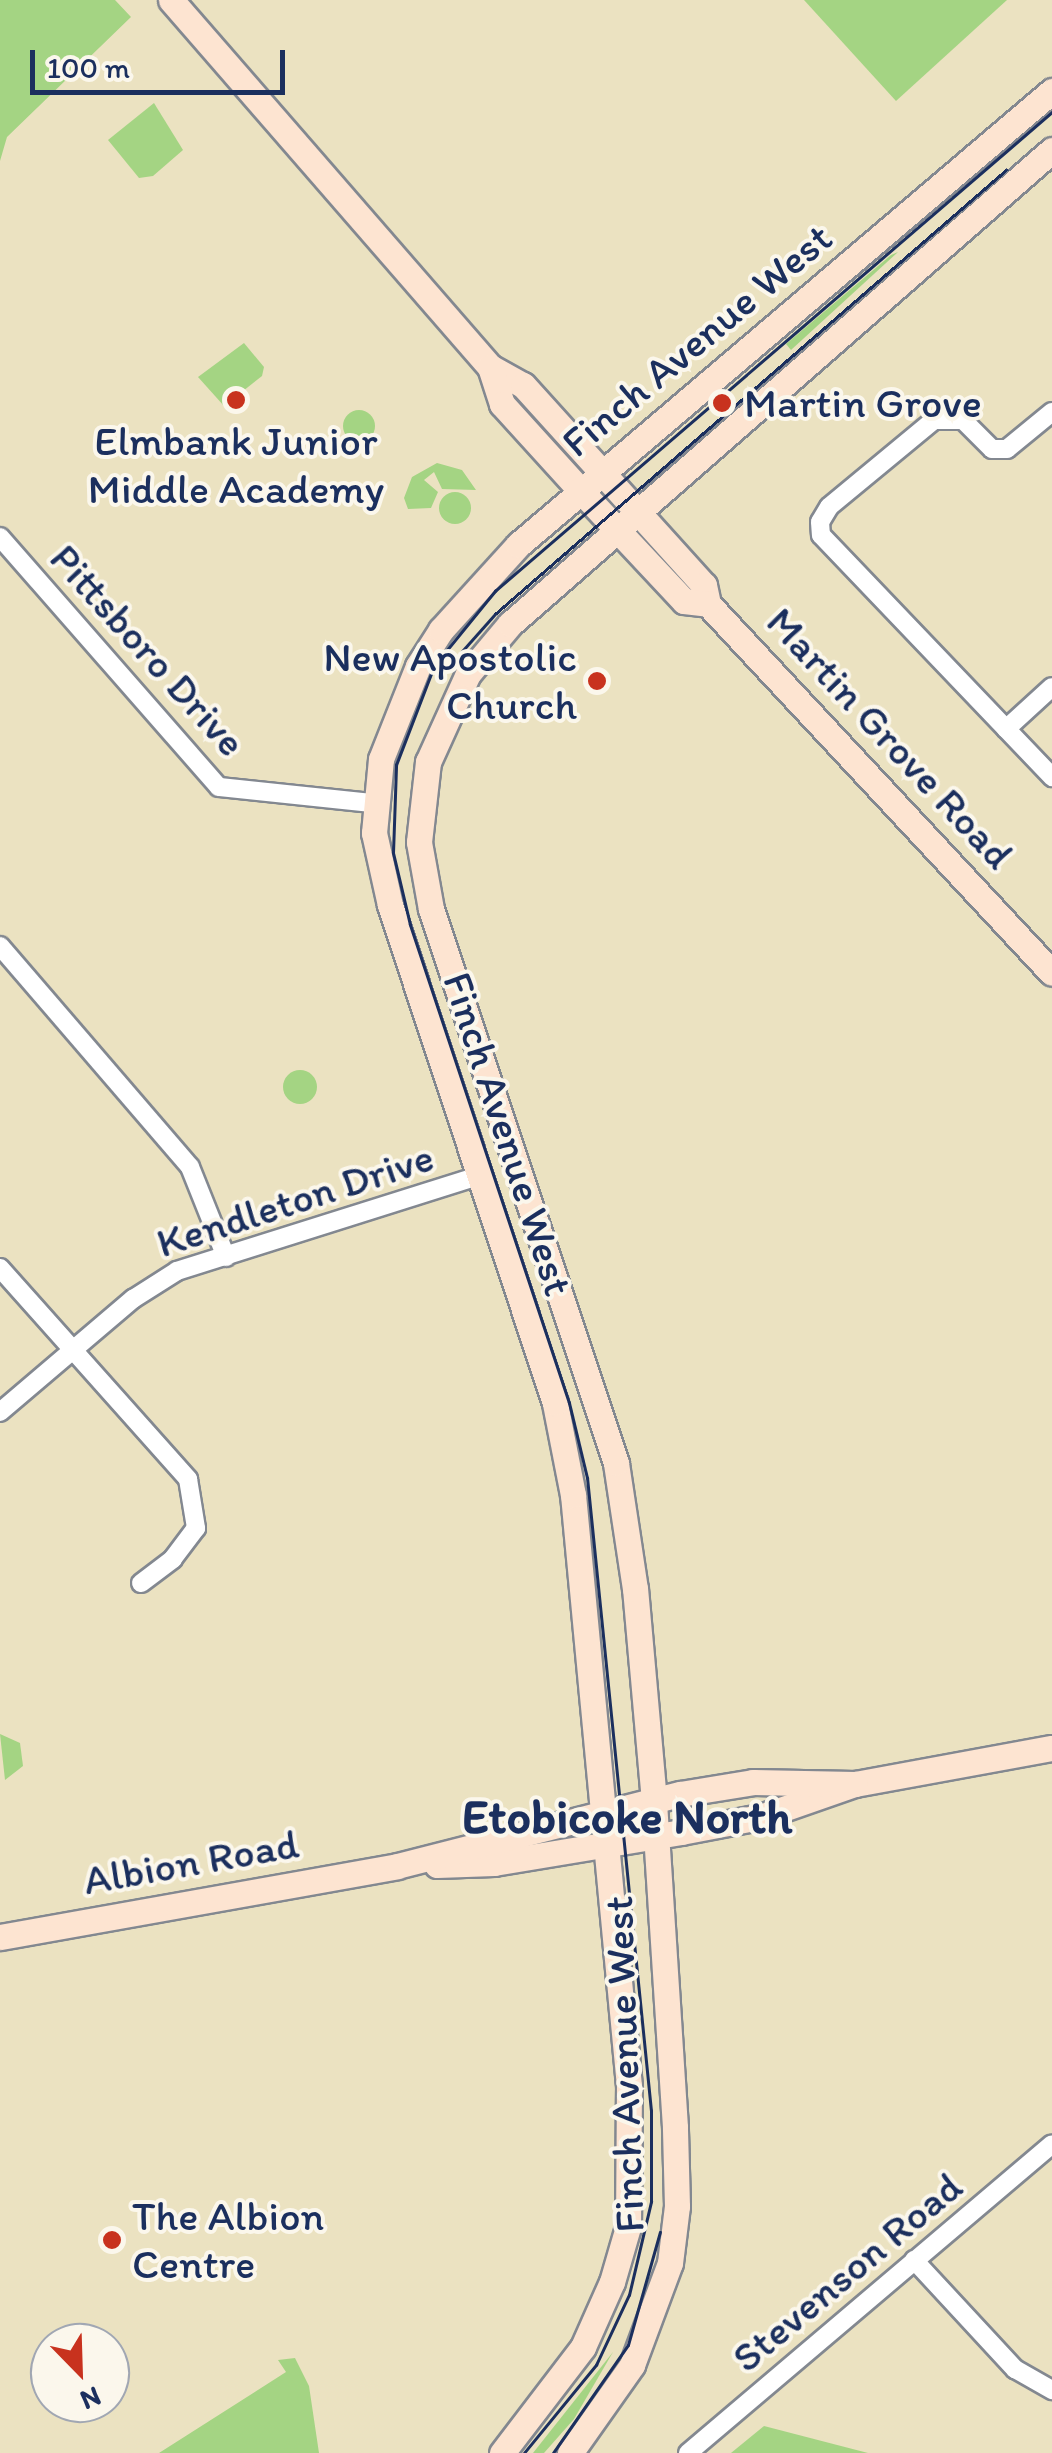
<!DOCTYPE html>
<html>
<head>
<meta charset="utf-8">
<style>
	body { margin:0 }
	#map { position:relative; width:1052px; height:2453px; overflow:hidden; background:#ebe2c1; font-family:Itim,sans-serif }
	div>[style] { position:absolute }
	.green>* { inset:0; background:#a4d483 }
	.round { border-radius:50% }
	.roads { filter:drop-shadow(2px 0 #838890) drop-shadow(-2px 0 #838890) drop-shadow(0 2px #838890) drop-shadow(0 -2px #838890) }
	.street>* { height:18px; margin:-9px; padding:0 9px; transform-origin:9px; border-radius:9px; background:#fff }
	.secondary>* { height:25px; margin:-12.5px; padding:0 12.5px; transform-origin:12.5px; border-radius:12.5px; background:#fde4d1 }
	.tram>* { height:2.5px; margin:-1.25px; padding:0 1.25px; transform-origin:1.25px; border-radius:1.25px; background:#1b2f5e }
	.dots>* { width:28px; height:28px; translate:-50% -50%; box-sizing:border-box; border:5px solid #fbf7ec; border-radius:50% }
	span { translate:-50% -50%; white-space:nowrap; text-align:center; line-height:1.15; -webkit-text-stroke:8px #fbf7ec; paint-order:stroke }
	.street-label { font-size:42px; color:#1b2f5e }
	.poi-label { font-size:42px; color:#1b2f5e }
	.left { translate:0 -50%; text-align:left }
	.right { translate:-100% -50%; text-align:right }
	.quarter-label { font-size:48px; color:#1b2f5e; font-weight:700 }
	.north { position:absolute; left:30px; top:2323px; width:100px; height:100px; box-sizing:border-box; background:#fbf7ec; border:2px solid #a1a7b3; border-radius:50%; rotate:157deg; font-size:28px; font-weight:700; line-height:40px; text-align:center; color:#1b2f5e }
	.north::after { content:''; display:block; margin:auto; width:35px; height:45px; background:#c8321e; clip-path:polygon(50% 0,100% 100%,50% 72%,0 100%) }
	.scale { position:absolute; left:30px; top:50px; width:255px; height:45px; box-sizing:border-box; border:5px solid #1b2f5e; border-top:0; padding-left:12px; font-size:30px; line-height:35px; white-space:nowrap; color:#1b2f5e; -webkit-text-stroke:8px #fbf7ec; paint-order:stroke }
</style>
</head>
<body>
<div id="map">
	<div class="green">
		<div style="clip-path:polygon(0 0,115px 0,131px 17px,7px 137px,0 161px)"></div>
		<div style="clip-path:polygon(804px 0,1007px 0,896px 101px)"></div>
		<div style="clip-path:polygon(154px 103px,183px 150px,153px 176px,139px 178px,108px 140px)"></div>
		<div style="clip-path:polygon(898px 252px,791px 350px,786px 344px,891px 255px)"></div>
		<div style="clip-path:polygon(244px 343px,264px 367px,262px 376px,224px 406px,198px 377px)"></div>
		<div class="round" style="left:343px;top:410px;width:32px;height:32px"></div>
		<div style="clip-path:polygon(437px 463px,462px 470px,476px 490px,442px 489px,434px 472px,424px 480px,438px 492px,431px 508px,408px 509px,404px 498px,412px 477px)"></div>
		<div class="round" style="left:439px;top:492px;width:32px;height:32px"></div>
		<div class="round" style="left:283px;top:1070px;width:34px;height:34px"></div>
		<div style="clip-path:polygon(0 1734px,20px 1743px,23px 1766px,5px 1780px)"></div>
		<div style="clip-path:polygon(613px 2352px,574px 2419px,544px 2453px,533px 2453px)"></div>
		<div style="clip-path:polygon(295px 2358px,309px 2386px,319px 2453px,159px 2453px,286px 2372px,278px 2360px)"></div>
		<div style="clip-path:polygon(764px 2426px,868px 2453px,731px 2453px)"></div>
	</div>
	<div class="roads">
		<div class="street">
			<div style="left:1052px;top:412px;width:58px;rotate:140.6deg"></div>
			<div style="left:1007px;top:449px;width:15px;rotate:180deg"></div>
			<div style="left:992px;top:449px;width:41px;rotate:-135deg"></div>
			<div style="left:963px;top:420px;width:29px;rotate:180deg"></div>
			<div style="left:934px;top:420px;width:136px;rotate:140.4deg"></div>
			<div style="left:829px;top:507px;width:17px;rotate:121deg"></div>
			<div style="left:820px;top:522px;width:13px;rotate:86deg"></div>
			<div style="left:821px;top:535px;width:335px;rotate:46.3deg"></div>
			<div style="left:0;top:537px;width:332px;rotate:48.8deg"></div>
			<div style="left:219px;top:787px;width:154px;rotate:6deg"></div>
			<div style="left:1006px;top:729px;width:62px;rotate:-42.4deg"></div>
			<div style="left:0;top:946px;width:291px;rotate:49.3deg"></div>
			<div style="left:190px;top:1167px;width:97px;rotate:68.2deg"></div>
			<div style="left:0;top:1268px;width:283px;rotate:48.3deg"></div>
			<div style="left:188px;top:1479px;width:50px;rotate:80.7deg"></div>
			<div style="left:196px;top:1528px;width:39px;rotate:127deg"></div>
			<div style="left:173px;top:1559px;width:40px;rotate:143deg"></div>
			<div style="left:0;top:1412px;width:175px;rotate:-40.4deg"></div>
			<div style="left:133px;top:1299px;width:52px;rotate:-32.5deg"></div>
			<div style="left:177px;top:1271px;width:316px;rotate:-17.5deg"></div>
			<div style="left:914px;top:2260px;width:149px;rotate:47.2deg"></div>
			<div style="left:1015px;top:2369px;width:43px;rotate:29.6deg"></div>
			<div style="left:688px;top:2453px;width:477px;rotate:-40.3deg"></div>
		</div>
		<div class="secondary">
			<div style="left:171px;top:0;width:486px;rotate:49deg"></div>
			<div style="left:490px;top:367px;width:38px;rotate:29deg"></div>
			<div style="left:523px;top:385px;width:270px;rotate:47.9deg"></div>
			<div style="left:704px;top:585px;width:19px;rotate:78deg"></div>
			<div style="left:708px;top:604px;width:504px;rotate:47.01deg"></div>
			<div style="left:490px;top:367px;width:39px;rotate:72deg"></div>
			<div style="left:502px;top:404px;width:116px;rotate:47.8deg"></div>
			<div style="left:580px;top:490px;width:152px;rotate:46.9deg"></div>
			<div style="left:684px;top:601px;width:24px;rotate:7deg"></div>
			<div style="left:437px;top:1865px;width:57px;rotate:-2deg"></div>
			<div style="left:494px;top:1863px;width:190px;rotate:-9.4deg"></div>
			<div style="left:681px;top:1832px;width:80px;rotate:-10.8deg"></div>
			<div style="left:760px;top:1817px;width:101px;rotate:-19.2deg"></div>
			<div style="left:855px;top:1784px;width:200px;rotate:-10.4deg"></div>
			<div style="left:0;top:1937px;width:403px;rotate:-10.1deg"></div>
			<div style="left:397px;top:1866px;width:292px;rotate:-14.3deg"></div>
			<div style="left:680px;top:1794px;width:74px;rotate:-9.3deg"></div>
			<div style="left:753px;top:1782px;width:102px;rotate:1.1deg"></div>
			<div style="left:502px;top:2453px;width:133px;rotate:-52.6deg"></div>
			<div style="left:583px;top:2347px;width:71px;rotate:-66deg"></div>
			<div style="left:612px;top:2282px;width:57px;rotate:-73.8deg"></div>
			<div style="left:628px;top:2227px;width:141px;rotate:-89.6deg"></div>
			<div style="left:629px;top:2086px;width:594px;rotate:-95.41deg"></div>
			<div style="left:573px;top:1495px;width:94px;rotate:-101.1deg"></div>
			<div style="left:555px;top:1403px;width:525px;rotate:-108.33deg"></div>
			<div style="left:390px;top:905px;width:74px;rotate:-102.5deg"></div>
			<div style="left:374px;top:833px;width:74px;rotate:-84.6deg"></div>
			<div style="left:381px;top:759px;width:100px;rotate:-68.3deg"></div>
			<div style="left:418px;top:666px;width:43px;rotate:-57.4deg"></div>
			<div style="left:441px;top:630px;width:115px;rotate:-47.8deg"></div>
			<div style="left:518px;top:545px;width:701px;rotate:-40.37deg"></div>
			<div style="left:570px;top:2453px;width:108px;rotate:-54.8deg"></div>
			<div style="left:632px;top:2365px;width:109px;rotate:-69.6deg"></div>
			<div style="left:670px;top:2263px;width:57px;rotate:-83deg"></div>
			<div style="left:677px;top:2206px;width:79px;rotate:-91.5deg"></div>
			<div style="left:675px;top:2127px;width:327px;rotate:-93.7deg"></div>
			<div style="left:654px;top:1801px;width:213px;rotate:-95.1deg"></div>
			<div style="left:635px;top:1589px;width:127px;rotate:-98.6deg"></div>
			<div style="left:616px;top:1463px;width:584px;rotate:-108.47deg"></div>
			<div style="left:431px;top:909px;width:68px;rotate:-100.2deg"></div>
			<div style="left:419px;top:842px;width:81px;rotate:-83.6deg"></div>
			<div style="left:428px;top:762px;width:97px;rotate:-65.6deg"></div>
			<div style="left:468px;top:674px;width:65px;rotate:-50deg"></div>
			<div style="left:510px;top:624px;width:720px;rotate:-41.17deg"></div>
		</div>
	</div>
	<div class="tram">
		<div style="left:457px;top:657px;width:57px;rotate:-48.5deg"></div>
		<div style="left:495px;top:614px;width:677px;rotate:-40.99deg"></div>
		<div style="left:524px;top:2453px;width:114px;rotate:-50.7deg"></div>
		<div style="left:596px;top:2365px;width:77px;rotate:-64.8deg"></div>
		<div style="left:629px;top:2295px;width:96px;rotate:-76.7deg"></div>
		<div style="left:651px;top:2202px;width:91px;rotate:-90deg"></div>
		<div style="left:651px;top:2111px;width:636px;rotate:-95.77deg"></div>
		<div style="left:587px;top:1478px;width:77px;rotate:-103.5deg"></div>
		<div style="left:569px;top:1403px;width:504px;rotate:-108.4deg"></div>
		<div style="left:410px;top:925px;width:74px;rotate:-103.3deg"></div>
		<div style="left:393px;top:853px;width:88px;rotate:-88deg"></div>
		<div style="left:396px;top:765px;width:106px;rotate:-69deg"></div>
		<div style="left:434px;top:666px;width:97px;rotate:-50.9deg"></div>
		<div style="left:495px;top:591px;width:735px;rotate:-40.69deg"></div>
		<div style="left:553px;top:2453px;width:131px;rotate:-55.2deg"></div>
		<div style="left:628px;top:2345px;width:117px;rotate:-74.2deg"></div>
	</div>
	<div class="dots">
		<div style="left:236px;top:400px;background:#c8321e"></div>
		<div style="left:722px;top:403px;background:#c8321e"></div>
		<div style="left:597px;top:681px;background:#c8321e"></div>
		<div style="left:112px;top:2240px;background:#c8321e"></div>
	</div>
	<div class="street-label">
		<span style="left:697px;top:340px;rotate:-40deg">Finch Avenue West</span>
		<span style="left:148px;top:650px;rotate:48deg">Pittsboro Drive</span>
		<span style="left:890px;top:738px;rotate:47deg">Martin Grove Road</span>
		<span style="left:508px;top:1134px;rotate:72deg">Finch Avenue West</span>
		<span style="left:295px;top:1200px;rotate:-18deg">Kendleton Drive</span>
		<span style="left:191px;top:1862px;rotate:-10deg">Albion Road</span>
		<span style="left:624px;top:2064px;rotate:-92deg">Finch Avenue West</span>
		<span style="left:847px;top:2272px;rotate:-40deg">Stevenson Road</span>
	</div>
	<div class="poi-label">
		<span class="left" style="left:744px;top:403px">Martin Grove</span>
		<span style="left:236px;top:465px">Elmbank Junior<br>Middle Academy</span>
		<span class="right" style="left:577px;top:681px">New Apostolic<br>Church</span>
		<span class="left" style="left:132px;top:2240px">The Albion<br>Centre</span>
	</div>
	<div class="quarter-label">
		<span style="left:627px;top:1817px">Etobicoke North</span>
	</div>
	<div class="north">N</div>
	<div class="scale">100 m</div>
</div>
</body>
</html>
